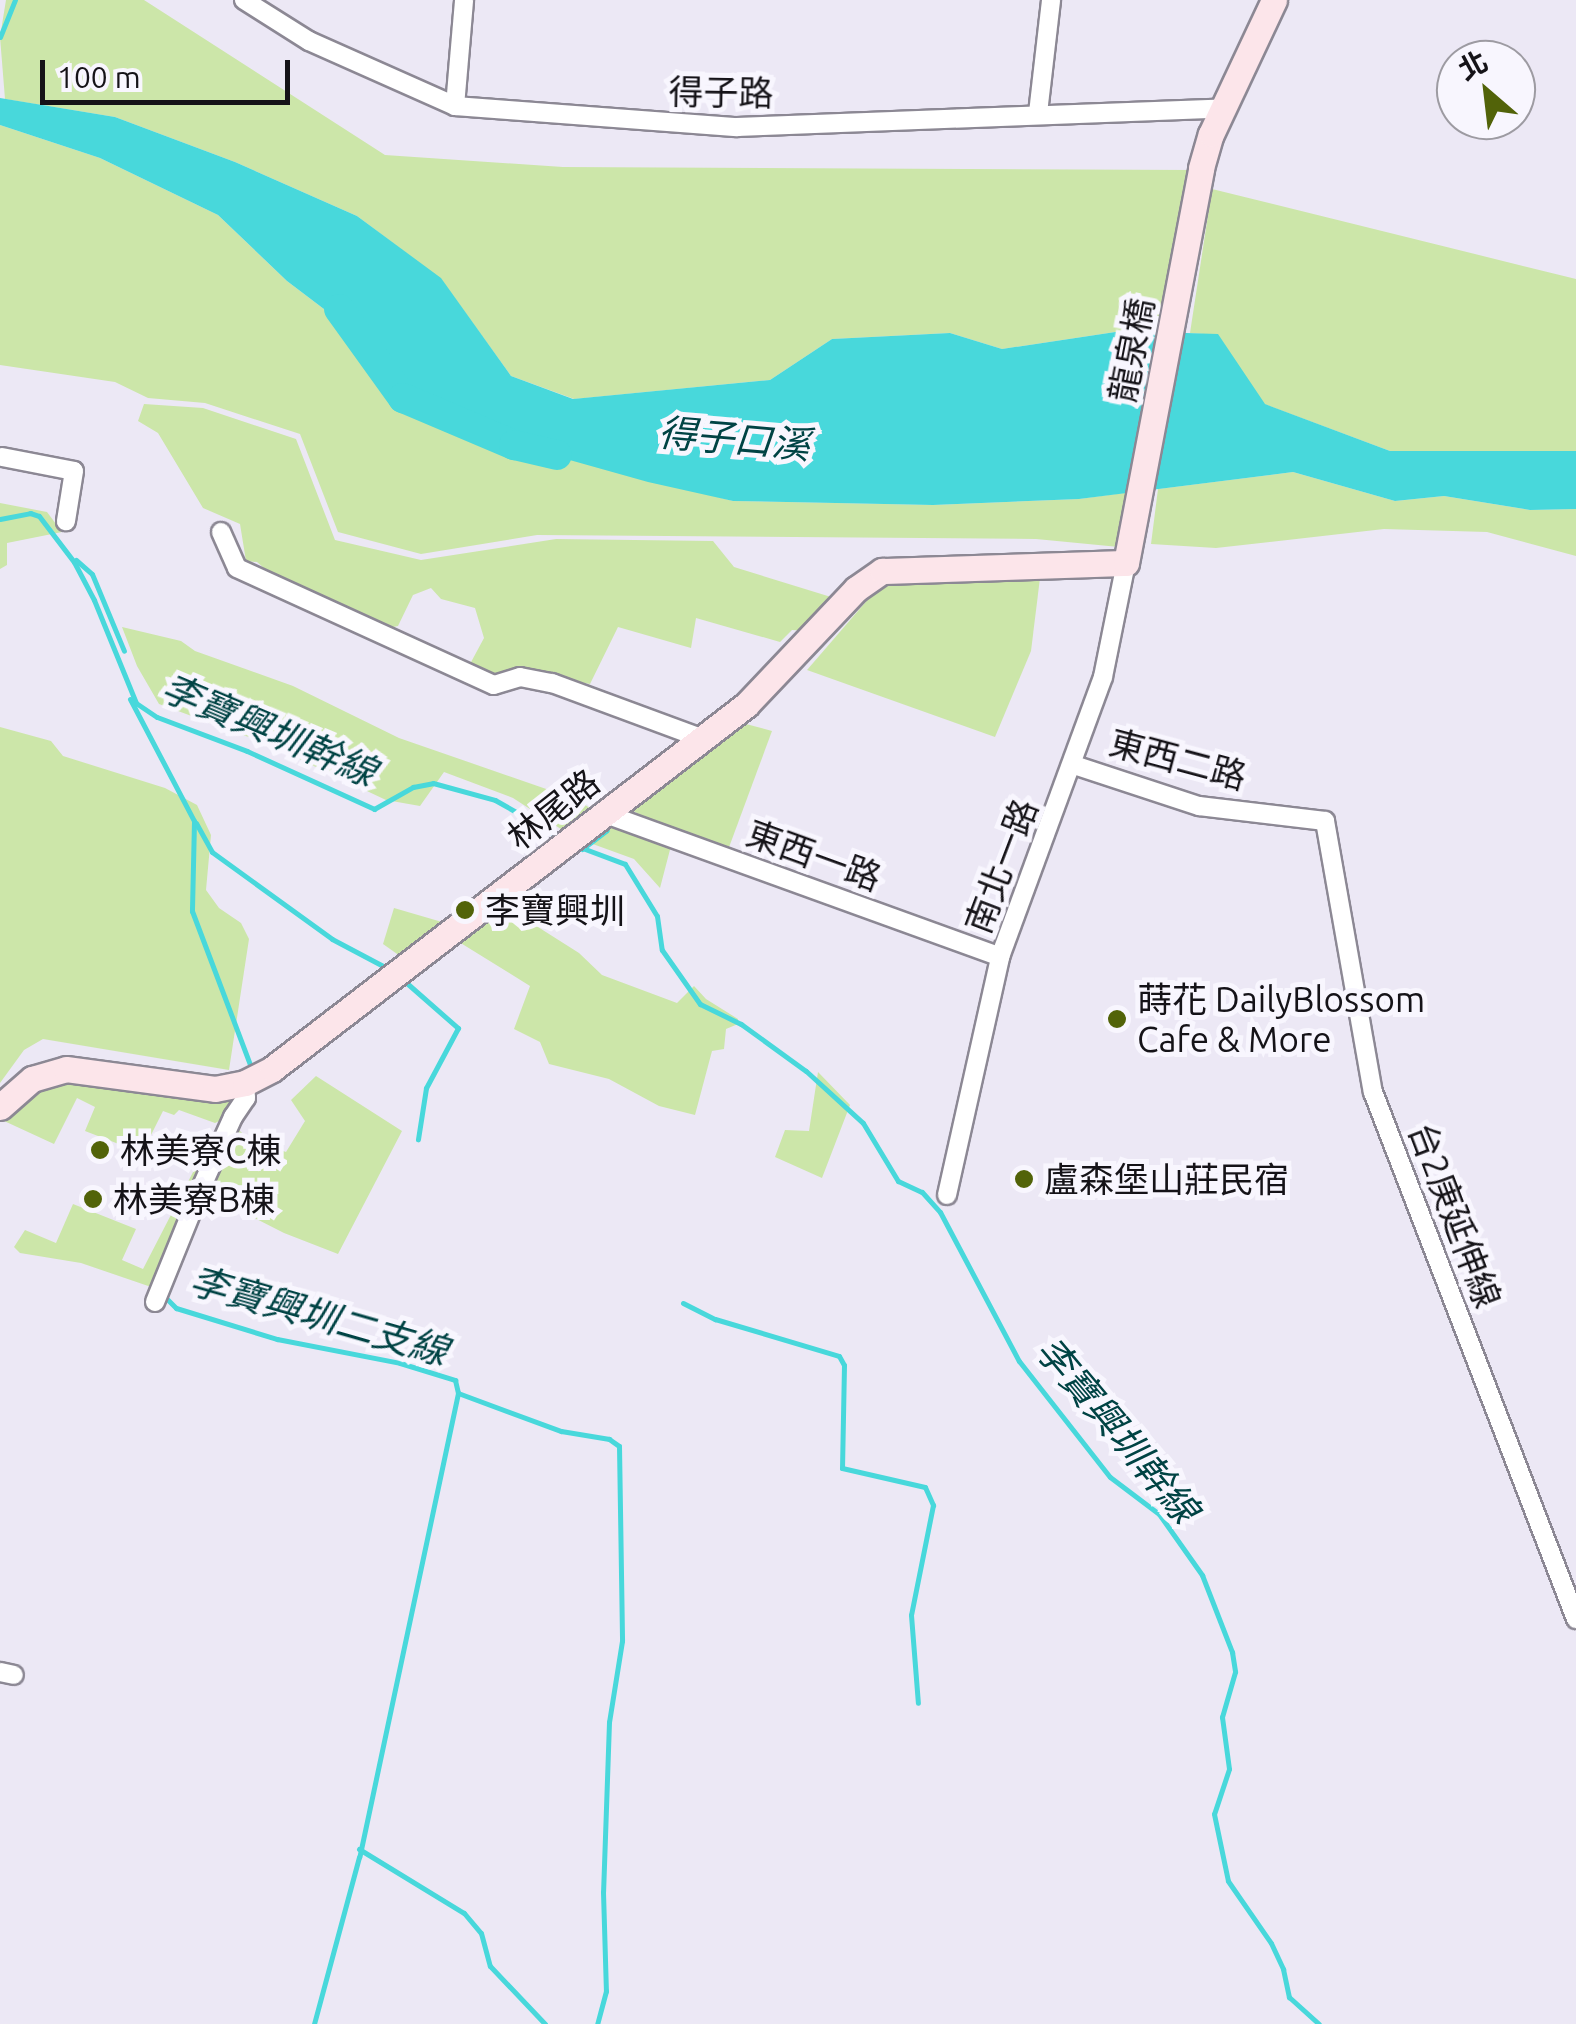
<!DOCTYPE html>
<html>
<head>
<meta charset="utf-8">
<style>
	body { margin:0 }
	#map { position:relative; width:1576px; height:2024px; overflow:hidden; background:#ece8f5; font-family:Ubuntu,"Noto Sans TC",sans-serif }
	div>[style] { position:absolute }
	.green>* { inset:0; background:#cce6a9 }
	.water>* { inset:0; background:#48d8db }
	.stream>* { height:5px; margin:-2.5px; padding:0 2.5px; transform-origin:2.5px; border-radius:2.5px; background:#48d8db }
	.river>* { height:30px; margin:-15px; padding:0 15px; transform-origin:15px; border-radius:15px; background:#48d8db }
	.roads { filter:drop-shadow(2px 0 #8c8894) drop-shadow(-2px 0 #8c8894) drop-shadow(0 2px #8c8894) drop-shadow(0 -2px #8c8894) }
	.street>* { height:18px; margin:-9px; padding:0 9px; transform-origin:9px; border-radius:9px; background:#fff }
	.secondary>* { height:25px; margin:-12.5px; padding:0 12.5px; transform-origin:12.5px; border-radius:12.5px; background:#fce5ea }
	.dots>* { width:28px; height:28px; translate:-50% -50%; box-sizing:border-box; border:5px solid #f8f6fe; border-radius:50% }
	span { translate:-50% -50%; white-space:nowrap; text-align:center; line-height:1.15; -webkit-text-stroke:10px #f8f6fe; paint-order:stroke }
	.street-label { font-size:35px; color:#151318 }
	.poi-label { font-size:35px; color:#151318 }
	.left { translate:0 -50%; text-align:left }
	.water-label { font-size:38px; color:#004344; font-style:italic }
	.north { position:absolute; left:1436px; top:40px; width:100px; height:100px; box-sizing:border-box; background:#f8f6fe; border:2px solid #9d9ba2; border-radius:50%; rotate:332deg; font-size:28px; font-weight:700; line-height:40px; text-align:center; color:#151318 }
	.north::after { content:''; display:block; margin:auto; width:35px; height:45px; background:#526309; clip-path:polygon(50% 0,100% 100%,50% 72%,0 100%) }
	.scale { position:absolute; left:40px; top:60px; width:250px; height:45px; box-sizing:border-box; border:5px solid #151318; border-top:0; padding-left:12px; font-size:30px; line-height:35px; white-space:nowrap; color:#151318; -webkit-text-stroke:8px #f8f6fe; paint-order:stroke }
</style>
</head>
<body>
<div id="map">
	<div class="green">
		<div style="clip-path:polygon(6px 0,144px 0,385px 155px,563px 167px,1194px 170px,1160px 332px,1122px 331px,1002px 349px,950px 333px,832px 339px,770px 380px,574px 399px,511px 376px,441px 279px,357px 216px,235px 162px,115px 117px,5px 99px,0 37px)"></div>
		<div style="clip-path:polygon(0 125px,100px 158px,218px 215px,287px 281px,345px 325px,424px 401px,509px 443px,733px 501px,933px 505px,1079px 499px,1131px 492px,1119px 547px,1036px 539px,537px 535px,421px 554px,338px 532px,300px 434px,205px 403px,148px 398px,115px 382px,0 365px)"></div>
		<div style="clip-path:polygon(1212px 189px,1576px 279px,1576px 452px,1390px 451px,1264px 404px,1218px 335px,1190px 333px)"></div>
		<div style="clip-path:polygon(144px 404px,203px 408px,296px 439px,335px 540px,421px 560px,556px 539px,713px 541px,734px 567px,831px 597px,809px 631px,792px 630px,780px 642px,696px 618px,691px 648px,618px 627px,590px 684px,513px 670px,494px 679px,470px 664px,484px 638px,475px 608px,441px 599px,431px 588px,413px 595px,398px 626px,388px 628px,272px 575px,257px 562px,246px 561px,240px 524px,203px 508px,158px 433px,138px 421px)"></div>
		<div style="clip-path:polygon(1293px 472px,1395px 501px,1444px 496px,1530px 510px,1576px 509px,1576px 556px,1487px 532px,1384px 529px,1216px 548px,1151px 544px,1158px 489px)"></div>
		<div style="clip-path:polygon(0 503px,47px 512px,62px 532px,7px 543px,7px 565px,0 569px)"></div>
		<div style="clip-path:polygon(1040px 578px,1031px 651px,995px 737px,807px 670px,870px 597px,894px 582px)"></div>
		<div style="clip-path:polygon(122px 627px,181px 641px,195px 651px,293px 686px,399px 738px,578px 800px,594px 811px,564px 831px,513px 798px,444px 772px,420px 806px,386px 800px,265px 743px,159px 704px,137px 666px)"></div>
		<div style="clip-path:polygon(746px 724px,772px 731px,728px 850px,676px 833px,631px 810px)"></div>
		<div style="clip-path:polygon(0 727px,51px 741px,63px 756px,165px 788px,197px 805px,211px 835px,206px 890px,219px 908px,241px 923px,249px 939px,229px 1070px,43px 1039px,24px 1050px,0 1083px)"></div>
		<div style="clip-path:polygon(616px 821px,672px 842px,660px 888px,634px 859px,590px 843px)"></div>
		<div style="clip-path:polygon(505px 906px,579px 953px,602px 975px,677px 1003px,694px 986px,706px 999px,738px 1019px,738px 1024px,726px 1029px,724px 1049px,712px 1051px,695px 1115px,659px 1106px,609px 1079px,549px 1064px,540px 1042px,514px 1029px,530px 986px,459px 942px)"></div>
		<div style="clip-path:polygon(394px 908px,442px 922px,448px 926px,400px 956px,383px 944px)"></div>
		<div style="clip-path:polygon(67px 1072px,235px 1093px,234px 1105px,228px 1117px,215px 1123px,179px 1110px,174px 1115px,163px 1111px,142px 1153px,85px 1131px,95px 1107px,77px 1098px,54px 1144px,2px 1120px,14px 1102px)"></div>
		<div style="clip-path:polygon(818px 1072px,850px 1105px,822px 1178px,775px 1157px,785px 1130px,809px 1131px)"></div>
		<div style="clip-path:polygon(316px 1076px,402px 1131px,338px 1254px,284px 1233px,204px 1192px,234px 1126px,247px 1137px,286px 1152px,305px 1121px,291px 1100px)"></div>
		<div style="clip-path:polygon(207px 1145px,214px 1148px,157px 1289px,81px 1263px,20px 1253px,14px 1247px,25px 1230px,56px 1243px,73px 1204px,136px 1229px,122px 1260px,143px 1269px)"></div>
	</div>
	<div class="water">
		<div style="clip-path:polygon(0 98px,115px 117px,235px 162px,357px 216px,441px 278px,511px 376px,573px 399px,770px 380px,832px 339px,950px 333px,1002px 349px,1122px 331px,1218px 334px,1265px 404px,1390px 451px,1576px 451px,1576px 509px,1530px 510px,1444px 496px,1395px 501px,1293px 472px,1079px 499px,933px 505px,733px 501px,648px 482px,509px 443px,424px 401px,345px 325px,287px 281px,218px 215px,100px 158px,0 125px)"></div>
	</div>
	<div class="stream">
		<div style="left:0;top:37px;width:40px;rotate:-68deg"></div>
		<div style="left:0;top:519px;width:31px;rotate:-11deg"></div>
		<div style="left:30px;top:513px;width:9px;rotate:18deg"></div>
		<div style="left:39px;top:516px;width:58px;rotate:52.7deg"></div>
		<div style="left:74px;top:562px;width:43px;rotate:62.2deg"></div>
		<div style="left:94px;top:600px;width:111px;rotate:67.8deg"></div>
		<div style="left:136px;top:703px;width:25px;rotate:34deg"></div>
		<div style="left:157px;top:717px;width:96px;rotate:20.7deg"></div>
		<div style="left:247px;top:751px;width:140px;rotate:24.5deg"></div>
		<div style="left:374px;top:809px;width:45px;rotate:-29.4deg"></div>
		<div style="left:413px;top:787px;width:20px;rotate:-11deg"></div>
		<div style="left:433px;top:783px;width:64px;rotate:15.3deg"></div>
		<div style="left:495px;top:800px;width:77px;rotate:29.6deg"></div>
		<div style="left:76px;top:560px;width:21px;rotate:41deg"></div>
		<div style="left:92px;top:574px;width:83px;rotate:67.4deg"></div>
		<div style="left:130px;top:699px;width:138px;rotate:62.3deg"></div>
		<div style="left:194px;top:821px;width:90px;rotate:91.3deg"></div>
		<div style="left:192px;top:911px;width:170px;rotate:69.3deg"></div>
		<div style="left:196px;top:823px;width:33px;rotate:61deg"></div>
		<div style="left:212px;top:852px;width:148px;rotate:35.9deg"></div>
		<div style="left:332px;top:939px;width:62px;rotate:27.8deg"></div>
		<div style="left:577px;top:846px;width:51px;rotate:20.6deg"></div>
		<div style="left:625px;top:864px;width:61px;rotate:58.4deg"></div>
		<div style="left:657px;top:916px;width:34px;rotate:82deg"></div>
		<div style="left:662px;top:950px;width:66px;rotate:54.9deg"></div>
		<div style="left:700px;top:1004px;width:46px;rotate:26deg"></div>
		<div style="left:741px;top:1024px;width:80px;rotate:35.9deg"></div>
		<div style="left:806px;top:1071px;width:77px;rotate:42.4deg"></div>
		<div style="left:863px;top:1123px;width:68px;rotate:58.9deg"></div>
		<div style="left:898px;top:1181px;width:26px;rotate:25deg"></div>
		<div style="left:922px;top:1192px;width:27px;rotate:48deg"></div>
		<div style="left:940px;top:1212px;width:169px;rotate:62.1deg"></div>
		<div style="left:1019px;top:1361px;width:147px;rotate:51.9deg"></div>
		<div style="left:1110px;top:1477px;width:61px;rotate:37.1deg"></div>
		<div style="left:1159px;top:1514px;width:75px;rotate:54.8deg"></div>
		<div style="left:1202px;top:1575px;width:83px;rotate:68.7deg"></div>
		<div style="left:1232px;top:1652px;width:20px;rotate:81deg"></div>
		<div style="left:1235px;top:1672px;width:47px;rotate:106.1deg"></div>
		<div style="left:1222px;top:1717px;width:52px;rotate:82.3deg"></div>
		<div style="left:1229px;top:1769px;width:47px;rotate:108.4deg"></div>
		<div style="left:1214px;top:1814px;width:68px;rotate:78.2deg"></div>
		<div style="left:1228px;top:1881px;width:75px;rotate:55.3deg"></div>
		<div style="left:1271px;top:1943px;width:29px;rotate:65deg"></div>
		<div style="left:1283px;top:1969px;width:29px;rotate:78deg"></div>
		<div style="left:1289px;top:1997px;width:40px;rotate:42deg"></div>
		<div style="left:582px;top:849px;width:31px;rotate:-37deg"></div>
		<div style="left:401px;top:978px;width:76px;rotate:41.3deg"></div>
		<div style="left:458px;top:1028px;width:68px;rotate:118.1deg"></div>
		<div style="left:426px;top:1088px;width:52px;rotate:98.9deg"></div>
		<div style="left:164px;top:1296px;width:17px;rotate:45deg"></div>
		<div style="left:176px;top:1308px;width:106px;rotate:17.1deg"></div>
		<div style="left:277px;top:1339px;width:125px;rotate:11deg"></div>
		<div style="left:400px;top:1363px;width:58px;rotate:17.2deg"></div>
		<div style="left:455px;top:1380px;width:13px;rotate:77deg"></div>
		<div style="left:458px;top:1393px;width:474px;rotate:102deg"></div>
		<div style="left:359px;top:1857px;width:173px;rotate:105.1deg"></div>
		<div style="left:683px;top:1303px;width:36px;rotate:27deg"></div>
		<div style="left:715px;top:1319px;width:129px;rotate:16.6deg"></div>
		<div style="left:839px;top:1356px;width:10px;rotate:61deg"></div>
		<div style="left:844px;top:1365px;width:103px;rotate:91.1deg"></div>
		<div style="left:842px;top:1468px;width:85px;rotate:12.9deg"></div>
		<div style="left:925px;top:1487px;width:20px;rotate:66deg"></div>
		<div style="left:933px;top:1505px;width:112px;rotate:101.3deg"></div>
		<div style="left:911px;top:1615px;width:88px;rotate:85.5deg"></div>
		<div style="left:458px;top:1393px;width:110px;rotate:20.3deg"></div>
		<div style="left:561px;top:1431px;width:49px;rotate:9.5deg"></div>
		<div style="left:609px;top:1439px;width:12px;rotate:35deg"></div>
		<div style="left:619px;top:1446px;width:195px;rotate:89.1deg"></div>
		<div style="left:622px;top:1641px;width:82px;rotate:99.1deg"></div>
		<div style="left:609px;top:1722px;width:170px;rotate:92deg"></div>
		<div style="left:603px;top:1892px;width:99px;rotate:88.3deg"></div>
		<div style="left:606px;top:1991px;width:34px;rotate:105deg"></div>
		<div style="left:359px;top:1849px;width:123px;rotate:31.4deg"></div>
		<div style="left:464px;top:1913px;width:26px;rotate:50deg"></div>
		<div style="left:481px;top:1933px;width:34px;rotate:75deg"></div>
		<div style="left:490px;top:1966px;width:80px;rotate:46.5deg"></div>
	</div>
	<div class="river">
		<div style="left:339px;top:309px;width:110px;rotate:54.3deg"></div>
		<div style="left:403px;top:398px;width:121px;rotate:22.9deg"></div>
		<div style="left:514px;top:445px;width:44px;rotate:13.1deg"></div>
	</div>
	<div class="roads">
		<div class="street">
			<div style="left:244px;top:0;width:77px;rotate:32.2deg"></div>
			<div style="left:309px;top:41px;width:160px;rotate:24deg"></div>
			<div style="left:455px;top:106px;width:283px;rotate:4.3deg"></div>
			<div style="left:737px;top:127px;width:485px;rotate:-2.2deg"></div>
			<div style="left:455px;top:106px;width:106px;rotate:-85.1deg"></div>
			<div style="left:1038px;top:113px;width:114px;rotate:-83.4deg"></div>
			<div style="left:2px;top:457px;width:73px;rotate:11deg"></div>
			<div style="left:74px;top:471px;width:51px;rotate:99.1deg"></div>
			<div style="left:221px;top:532px;width:39px;rotate:66deg"></div>
			<div style="left:237px;top:568px;width:282px;rotate:24.5deg"></div>
			<div style="left:494px;top:685px;width:27px;rotate:-17deg"></div>
			<div style="left:520px;top:677px;width:33px;rotate:11deg"></div>
			<div style="left:552px;top:683px;width:159px;rotate:20.3deg"></div>
			<div style="left:1074px;top:765px;width:132px;rotate:18.2deg"></div>
			<div style="left:1199px;top:806px;width:127px;rotate:6.8deg"></div>
			<div style="left:1325px;top:821px;width:275px;rotate:80deg"></div>
			<div style="left:1373px;top:1092px;width:565px;rotate:68.93deg"></div>
			<div style="left:606px;top:814px;width:419px;rotate:19.9deg"></div>
			<div style="left:947px;top:1195px;width:244px;rotate:-77.4deg"></div>
			<div style="left:1000px;top:957px;width:298px;rotate:-69.8deg"></div>
			<div style="left:1103px;top:677px;width:116px;rotate:-78.6deg"></div>
			<div style="left:155px;top:1302px;width:125px;rotate:-67.9deg"></div>
			<div style="left:202px;top:1186px;width:76px;rotate:-65.8deg"></div>
			<div style="left:233px;top:1117px;width:23px;rotate:-56deg"></div>
			<div style="left:246px;top:1098px;width:15px;rotate:-94deg"></div>
			<div style="left:0;top:1672px;width:14px;rotate:12deg"></div>
		</div>
		<div class="secondary">
			<div style="left:0;top:1107px;width:43px;rotate:-41.2deg"></div>
			<div style="left:32px;top:1079px;width:35px;rotate:-16deg"></div>
			<div style="left:66px;top:1069px;width:150px;rotate:7.6deg"></div>
			<div style="left:215px;top:1089px;width:31px;rotate:-11deg"></div>
			<div style="left:245px;top:1083px;width:30px;rotate:-27deg"></div>
			<div style="left:272px;top:1069px;width:598px;rotate:-37.52deg"></div>
			<div style="left:746px;top:705px;width:160px;rotate:-46.5deg"></div>
			<div style="left:856px;top:589px;width:32px;rotate:-35deg"></div>
			<div style="left:882px;top:571px;width:244px;rotate:-1.9deg"></div>
			<div style="left:1126px;top:563px;width:402px;rotate:-79.2deg"></div>
			<div style="left:1201px;top:168px;width:35px;rotate:-74deg"></div>
			<div style="left:1211px;top:134px;width:148px;rotate:-64.8deg"></div>
		</div>
	</div>
	<div class="dots">
		<div style="left:465px;top:910px;background:#526309"></div>
		<div style="left:1117px;top:1019px;background:#526309"></div>
		<div style="left:100px;top:1150px;background:#526309"></div>
		<div style="left:1024px;top:1179px;background:#526309"></div>
		<div style="left:93px;top:1199px;background:#526309"></div>
	</div>
	<div class="street-label">
		<span style="left:721px;top:92px;rotate:1deg">得子路</span>
		<span style="left:1131px;top:350px;rotate:-79deg">龍泉橋</span>
		<span style="left:1178px;top:759px;rotate:15deg">東西二路</span>
		<span style="left:553px;top:809px;rotate:-38deg">林尾路</span>
		<span style="left:814px;top:855px;rotate:20deg">東西一路</span>
		<span style="left:1001px;top:866px;rotate:-69deg">南北一路</span>
		<span style="left:1455px;top:1215px;rotate:69deg">台2庚延伸線</span>
	</div>
	<div class="poi-label">
		<span class="left" style="left:485px;top:910px">李寶興圳</span>
		<span class="left" style="left:1137px;top:1019px">蒔花 DailyBlossom<br>Cafe &amp; More</span>
		<span class="left" style="left:120px;top:1150px">林美寮C棟</span>
		<span class="left" style="left:1044px;top:1179px">盧森堡山莊民宿</span>
		<span class="left" style="left:113px;top:1199px">林美寮B棟</span>
	</div>
	<div class="water-label">
		<span style="left:734px;top:439px;rotate:5deg">得子口溪</span>
		<span style="left:269px;top:730px;rotate:23deg">李寶興圳幹線</span>
		<span style="left:319px;top:1316px;rotate:16deg">李寶興圳二支線</span>
		<span style="left:1117px;top:1430px;rotate:50deg">李寶興圳幹線</span>
	</div>
	<div class="north">北</div>
	<div class="scale">100 m</div>
</div>
</body>
</html>
